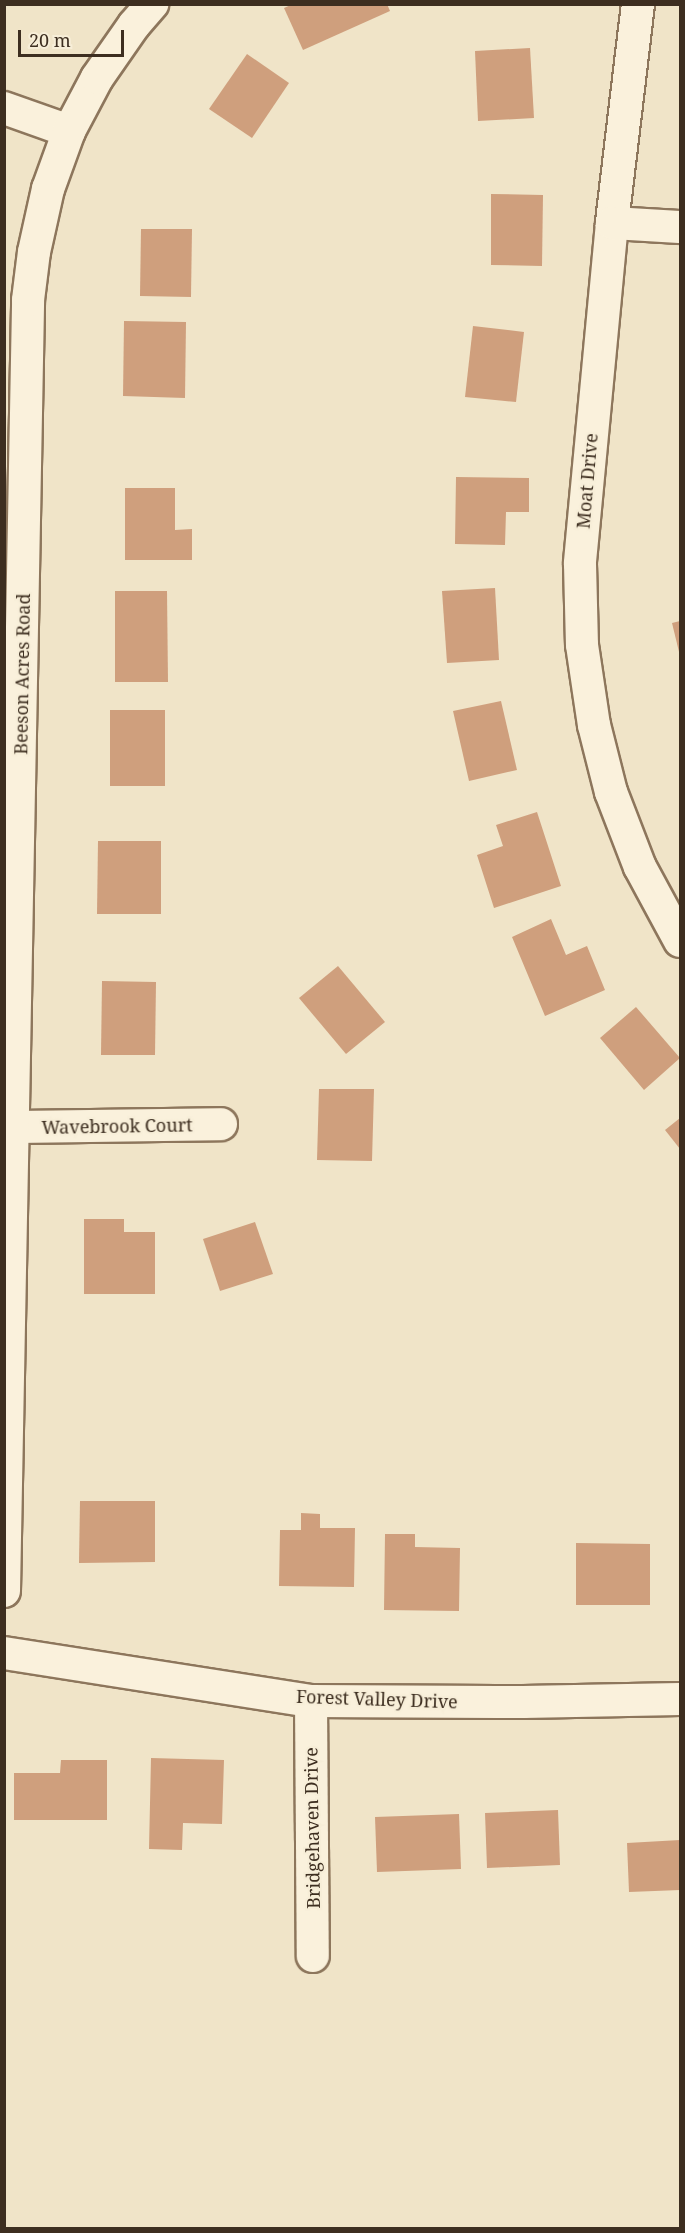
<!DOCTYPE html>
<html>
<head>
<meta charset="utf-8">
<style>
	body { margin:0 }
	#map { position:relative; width:685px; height:2233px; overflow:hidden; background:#f0e4c8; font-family:"Noto Serif",serif }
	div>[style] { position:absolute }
	.building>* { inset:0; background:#cf9f7d }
	.roads { filter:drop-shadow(2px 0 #8d765c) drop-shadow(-2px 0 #8d765c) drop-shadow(0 2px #8d765c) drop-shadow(0 -2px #8d765c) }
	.street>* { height:32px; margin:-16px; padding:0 16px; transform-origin:16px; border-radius:16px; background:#faf1dc }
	span { translate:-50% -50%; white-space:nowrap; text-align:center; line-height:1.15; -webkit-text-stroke:4.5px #f7eed8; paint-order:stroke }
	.street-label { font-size:18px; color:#3d2e20 }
	.frame { position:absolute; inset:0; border:6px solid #3d2e20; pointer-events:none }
	.scale { position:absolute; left:18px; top:30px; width:106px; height:27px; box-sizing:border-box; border:3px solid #3d2e20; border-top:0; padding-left:8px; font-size:18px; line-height:21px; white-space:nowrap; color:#3d2e20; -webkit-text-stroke:4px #f7eed8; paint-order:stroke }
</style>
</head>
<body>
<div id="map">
	<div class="building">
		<div style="clip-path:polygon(293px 4px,387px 4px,390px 11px,303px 50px,284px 8px)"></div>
		<div style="clip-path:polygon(530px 48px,534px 118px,478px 121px,475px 51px)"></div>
		<div style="clip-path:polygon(247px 54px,289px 83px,252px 138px,209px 109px)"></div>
		<div style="clip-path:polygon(491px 194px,543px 195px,542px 266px,491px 265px)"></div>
		<div style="clip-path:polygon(141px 229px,192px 229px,191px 297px,140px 296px)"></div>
		<div style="clip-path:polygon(124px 321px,186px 322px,185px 398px,123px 396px)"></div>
		<div style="clip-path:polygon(473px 326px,524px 332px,516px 402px,465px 397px)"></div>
		<div style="clip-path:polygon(456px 477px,529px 478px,529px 512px,506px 512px,505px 545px,455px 544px)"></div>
		<div style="clip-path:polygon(125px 488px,175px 488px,175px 530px,192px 529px,192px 560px,125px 560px)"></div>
		<div style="clip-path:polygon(495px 588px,499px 660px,447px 663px,442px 591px)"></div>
		<div style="clip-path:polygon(115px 591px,167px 591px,168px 682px,115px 682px)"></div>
		<div style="clip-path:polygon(680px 621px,680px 656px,672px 623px)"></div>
		<div style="clip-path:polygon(501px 701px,517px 770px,469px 781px,453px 711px)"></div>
		<div style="clip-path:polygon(110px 710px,165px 710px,165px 786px,110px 786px)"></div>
		<div style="clip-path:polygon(537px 812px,561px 886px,494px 908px,477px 855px,503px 846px,496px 825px)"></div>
		<div style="clip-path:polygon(98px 841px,161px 841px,161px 914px,97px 914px)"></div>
		<div style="clip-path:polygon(551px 919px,566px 955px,587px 946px,605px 990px,545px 1016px,512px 937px)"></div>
		<div style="clip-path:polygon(338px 966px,385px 1022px,346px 1054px,299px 998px)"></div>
		<div style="clip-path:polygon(102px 981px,156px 982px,155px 1055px,101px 1055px)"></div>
		<div style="clip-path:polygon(636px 1007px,680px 1058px,644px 1090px,600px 1038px)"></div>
		<div style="clip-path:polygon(319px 1089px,374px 1089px,372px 1161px,317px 1160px)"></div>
		<div style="clip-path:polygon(680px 1118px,680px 1149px,665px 1130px)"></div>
		<div style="clip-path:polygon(84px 1219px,124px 1219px,124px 1232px,155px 1232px,155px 1294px,84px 1294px)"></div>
		<div style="clip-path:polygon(255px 1222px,273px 1274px,220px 1291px,203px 1239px)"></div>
		<div style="clip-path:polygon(80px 1501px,155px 1501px,155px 1562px,79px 1563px)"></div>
		<div style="clip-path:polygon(301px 1513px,320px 1514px,320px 1528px,355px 1528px,354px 1587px,279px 1586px,280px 1530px,301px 1530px)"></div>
		<div style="clip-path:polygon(385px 1534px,415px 1534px,415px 1547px,460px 1548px,459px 1611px,384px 1610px)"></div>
		<div style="clip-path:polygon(576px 1543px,650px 1544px,650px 1605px,576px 1605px)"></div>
		<div style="clip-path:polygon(151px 1758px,224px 1760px,222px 1824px,183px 1823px,182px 1850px,149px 1849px)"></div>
		<div style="clip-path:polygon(61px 1760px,107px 1760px,107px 1820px,14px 1820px,14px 1773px,60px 1773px)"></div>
		<div style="clip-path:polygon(558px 1810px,560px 1865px,487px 1868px,485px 1813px)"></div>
		<div style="clip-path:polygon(459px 1814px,461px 1869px,377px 1872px,375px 1817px)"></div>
		<div style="clip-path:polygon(680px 1840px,680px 1890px,629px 1892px,627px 1843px)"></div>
	</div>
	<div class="roads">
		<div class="street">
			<div style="left:638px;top:4px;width:221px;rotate:96.8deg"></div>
			<div style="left:612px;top:223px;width:342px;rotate:95.4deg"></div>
			<div style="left:580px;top:564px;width:81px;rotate:88.6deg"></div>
			<div style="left:582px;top:645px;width:81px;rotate:81.5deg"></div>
			<div style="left:594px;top:725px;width:69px;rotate:75.8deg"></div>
			<div style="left:611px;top:792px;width:80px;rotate:68.9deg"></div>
			<div style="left:640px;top:867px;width:84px;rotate:61.6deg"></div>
			<div style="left:4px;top:108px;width:69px;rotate:19.5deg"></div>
			<div style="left:612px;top:223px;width:68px;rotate:3.4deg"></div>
			<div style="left:14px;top:1127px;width:207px;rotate:-0.8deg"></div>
			<div style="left:4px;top:1591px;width:1291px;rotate:-88.93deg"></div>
			<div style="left:28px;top:300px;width:48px;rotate:-82.9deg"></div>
			<div style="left:34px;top:252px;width:65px;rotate:-77.5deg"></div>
			<div style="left:48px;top:189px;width:62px;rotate:-70.1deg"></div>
			<div style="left:69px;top:131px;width:60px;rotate:-62.2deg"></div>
			<div style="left:97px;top:78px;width:65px;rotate:-55.1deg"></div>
			<div style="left:134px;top:25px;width:28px;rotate:-49deg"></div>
			<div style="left:4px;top:1653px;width:311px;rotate:8.9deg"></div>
			<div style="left:311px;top:1701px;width:212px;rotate:0.3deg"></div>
			<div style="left:523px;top:1702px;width:157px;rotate:-1.1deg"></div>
			<div style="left:311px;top:1701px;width:255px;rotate:89.6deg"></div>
		</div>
	</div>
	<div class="street-label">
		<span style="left:587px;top:481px;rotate:-85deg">Moat Drive</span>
		<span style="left:22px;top:674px;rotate:-89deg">Beeson Acres Road</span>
		<span style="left:117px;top:1126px;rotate:-1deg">Wavebrook Court</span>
		<span style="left:377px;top:1699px;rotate:2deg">Forest Valley Drive</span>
		<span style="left:312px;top:1828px;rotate:-91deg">Bridgehaven Drive</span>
	</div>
	<div class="frame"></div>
	<div class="scale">20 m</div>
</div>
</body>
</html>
